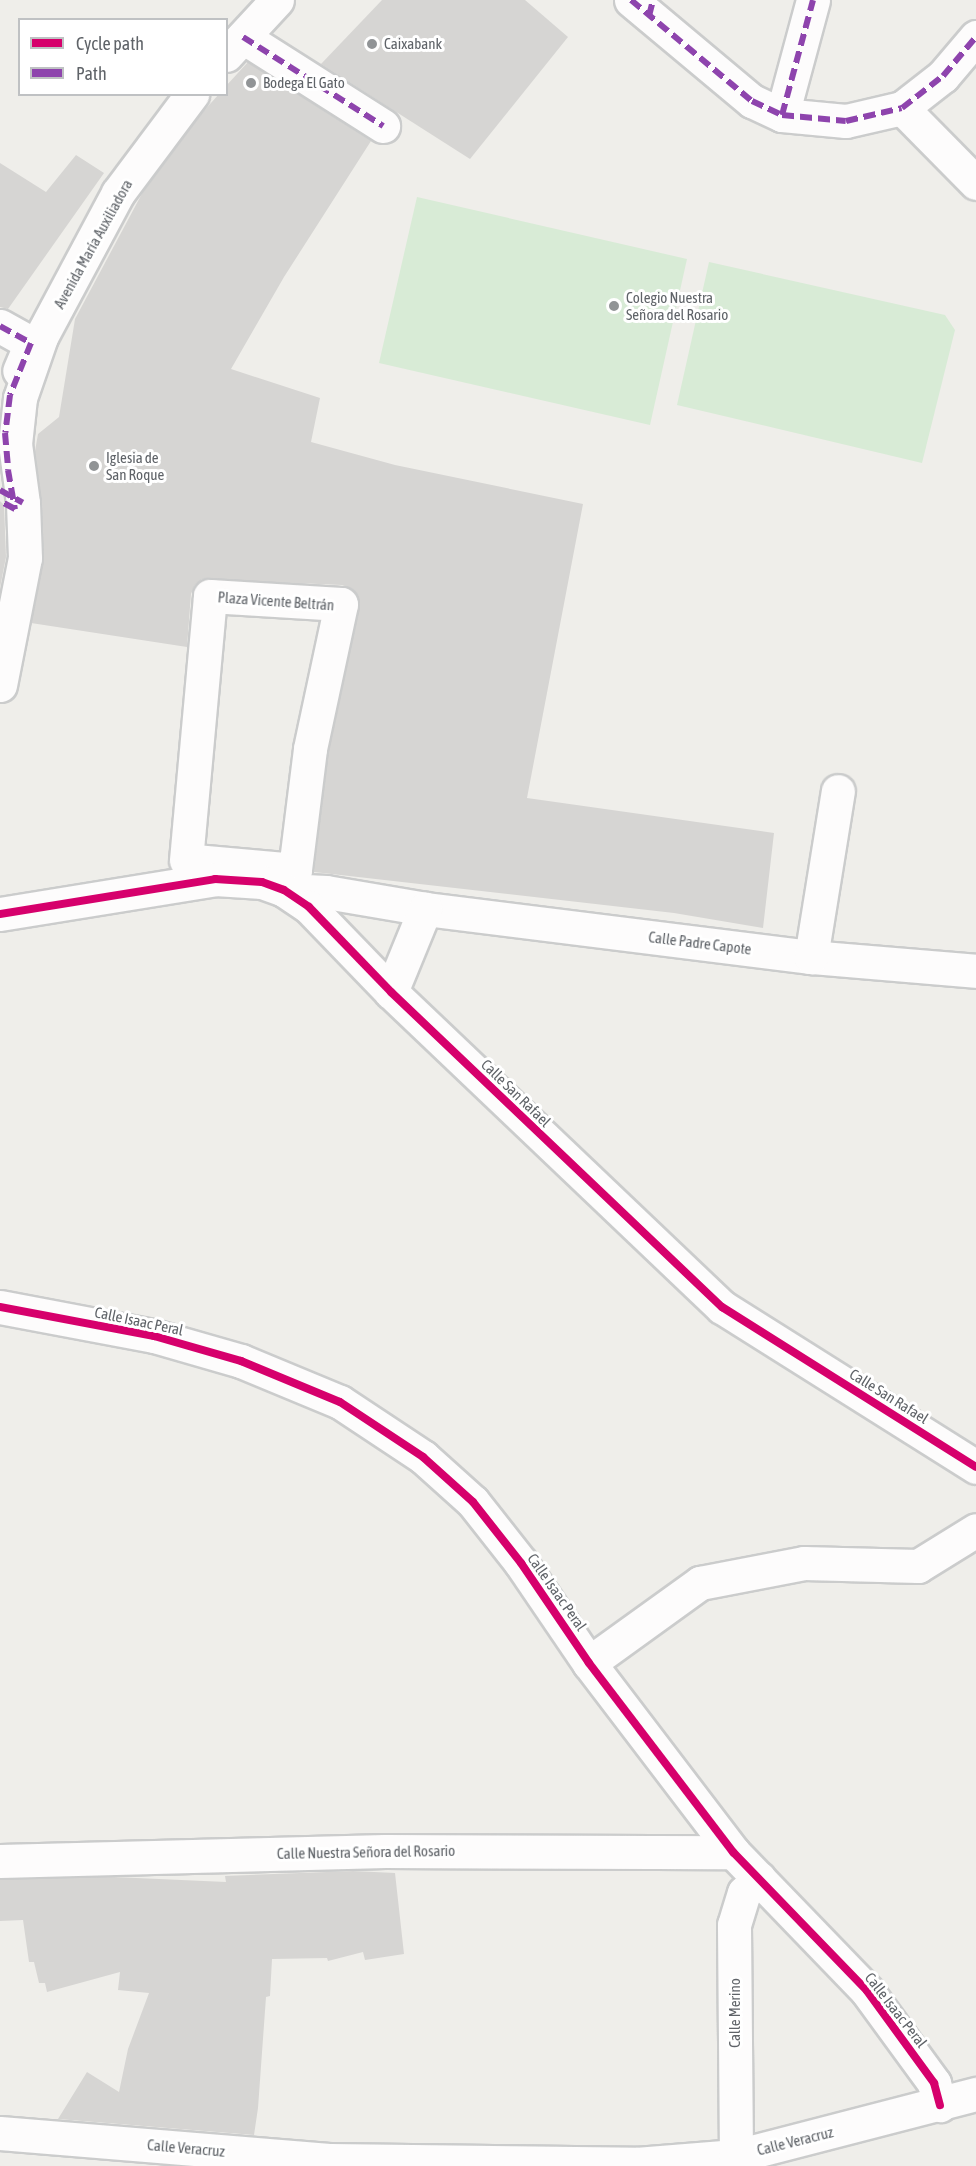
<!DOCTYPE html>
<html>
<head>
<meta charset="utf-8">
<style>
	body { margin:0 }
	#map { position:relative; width:976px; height:2166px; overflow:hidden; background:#efeeea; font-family:"Asap Condensed",sans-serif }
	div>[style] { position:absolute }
	.green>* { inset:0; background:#d8ebd6 }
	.building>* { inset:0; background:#d6d5d3 }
	.roads { filter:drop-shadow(2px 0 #cbcccc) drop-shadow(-2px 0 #cbcccc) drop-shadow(0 2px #cbcccc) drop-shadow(0 -2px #cbcccc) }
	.minor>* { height:33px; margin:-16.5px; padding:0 16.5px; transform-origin:16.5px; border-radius:16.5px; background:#fdfcfc }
	.quiet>* { height:6px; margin-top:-3px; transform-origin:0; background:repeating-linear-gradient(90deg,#8e44ad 0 12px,transparent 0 18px) }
	.cycleway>* { height:8px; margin:-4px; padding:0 4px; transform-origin:4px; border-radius:4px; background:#d6006c }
	.dots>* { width:16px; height:16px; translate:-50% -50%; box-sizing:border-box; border:3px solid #fff; border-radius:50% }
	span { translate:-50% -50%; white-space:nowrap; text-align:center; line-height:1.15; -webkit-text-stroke:6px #fff; paint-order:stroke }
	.poi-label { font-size:15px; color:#5f6368 }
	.left { translate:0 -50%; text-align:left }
	.street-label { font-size:15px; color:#5f6368 }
	.legend { position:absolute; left:18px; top:18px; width:210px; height:78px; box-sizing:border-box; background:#fff; border:2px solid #bfc1c3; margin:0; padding:8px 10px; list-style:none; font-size:18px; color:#5f6368 }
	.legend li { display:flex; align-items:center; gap:12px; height:30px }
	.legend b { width:30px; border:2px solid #bfc1c3 }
</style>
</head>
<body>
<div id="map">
	<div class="green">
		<div style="clip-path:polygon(417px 197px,687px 259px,650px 425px,379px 363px)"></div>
		<div style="clip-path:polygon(709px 262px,945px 315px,955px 330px,922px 463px,677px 405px)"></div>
	</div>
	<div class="building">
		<div style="clip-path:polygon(382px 0,525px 0,568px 37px,470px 159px,321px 64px)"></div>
		<div style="clip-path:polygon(248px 62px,371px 141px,284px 277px,231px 369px,320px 398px,311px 442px,395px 465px,583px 504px,527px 798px,774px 833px,763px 928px,674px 913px,314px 872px,328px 752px,359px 608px,358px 597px,352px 589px,342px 585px,202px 579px,195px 585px,191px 594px,187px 647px,31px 623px,44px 557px,42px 502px,35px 451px,38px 434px,59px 417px,75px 319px,145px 188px,194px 122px,219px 94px,226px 94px,226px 86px)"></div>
		<div style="clip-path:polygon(76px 155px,104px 173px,8px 309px,0 307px,0 163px,46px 192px)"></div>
		<div style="clip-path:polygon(0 501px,4px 505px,6px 557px,0 588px)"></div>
		<div style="clip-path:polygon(353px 1871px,395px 1873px,404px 1954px,365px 1960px,363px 1952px,328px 1961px,327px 1958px,272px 1959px,270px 1996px,266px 1997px,258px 2108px,254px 2135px,58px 2119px,87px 2072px,119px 2092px,128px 2049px,149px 1993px,118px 1990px,120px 1972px,47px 1992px,45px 1983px,39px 1983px,34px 1962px,29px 1962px,23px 1920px,0 1921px,0 1880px,114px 1877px,226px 1882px,225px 1876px)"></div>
	</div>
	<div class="roads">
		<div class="minor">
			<div style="left:631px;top:0;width:158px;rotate:39.9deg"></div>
			<div style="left:752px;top:101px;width:33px;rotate:25deg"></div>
			<div style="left:782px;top:115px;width:64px;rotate:5.4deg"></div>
			<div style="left:846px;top:121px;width:57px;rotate:-13.1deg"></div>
			<div style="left:902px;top:108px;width:52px;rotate:-38deg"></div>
			<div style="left:943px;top:76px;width:51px;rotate:-49.8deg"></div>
			<div style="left:243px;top:37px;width:166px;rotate:32.4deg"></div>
			<div style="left:226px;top:55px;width:75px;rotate:-47.2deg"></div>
			<div style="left:902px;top:108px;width:105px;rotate:45.4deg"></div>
			<div style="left:782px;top:115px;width:119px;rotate:-74.9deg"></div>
			<div style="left:0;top:326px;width:35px;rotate:29deg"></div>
			<div style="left:31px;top:343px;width:30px;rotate:113deg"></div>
			<div style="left:210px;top:596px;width:131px;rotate:3.5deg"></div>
			<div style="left:341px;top:604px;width:148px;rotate:102.1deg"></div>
			<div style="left:310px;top:749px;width:122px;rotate:97.1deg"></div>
			<div style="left:295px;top:870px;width:109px;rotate:-174.8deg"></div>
			<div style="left:186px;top:860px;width:265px;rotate:-84.8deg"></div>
			<div style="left:0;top:685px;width:129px;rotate:-78.9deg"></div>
			<div style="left:25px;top:558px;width:55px;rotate:-92.1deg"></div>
			<div style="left:23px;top:503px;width:60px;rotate:-97.7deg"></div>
			<div style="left:15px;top:444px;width:46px;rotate:-83.8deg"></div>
			<div style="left:20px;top:398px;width:65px;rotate:-71deg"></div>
			<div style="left:41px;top:337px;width:163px;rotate:-61.9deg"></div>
			<div style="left:118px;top:193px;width:124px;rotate:-53.2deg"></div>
			<div style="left:284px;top:890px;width:42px;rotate:2.7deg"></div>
			<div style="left:326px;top:892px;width:100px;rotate:9.7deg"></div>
			<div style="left:425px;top:909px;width:389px;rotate:7.1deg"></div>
			<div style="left:811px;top:957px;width:166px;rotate:4.8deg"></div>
			<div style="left:0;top:914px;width:218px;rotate:-9.2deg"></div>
			<div style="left:215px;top:879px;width:47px;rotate:3.7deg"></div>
			<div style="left:262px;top:882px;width:23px;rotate:20deg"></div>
			<div style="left:284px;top:890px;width:30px;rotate:34deg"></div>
			<div style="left:309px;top:907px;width:118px;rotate:46deg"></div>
			<div style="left:391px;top:992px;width:457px;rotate:43.6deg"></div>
			<div style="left:722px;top:1307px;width:300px;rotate:32.2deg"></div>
			<div style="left:811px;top:957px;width:168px;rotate:-80.8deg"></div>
			<div style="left:391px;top:992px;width:90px;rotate:-67.7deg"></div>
			<div style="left:0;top:1307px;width:157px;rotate:10.7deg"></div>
			<div style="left:154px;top:1336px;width:91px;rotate:16deg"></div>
			<div style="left:241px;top:1361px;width:107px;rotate:22.5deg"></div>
			<div style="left:340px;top:1402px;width:100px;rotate:33.5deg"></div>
			<div style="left:423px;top:1457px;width:67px;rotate:42deg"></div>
			<div style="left:473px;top:1502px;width:78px;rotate:51.8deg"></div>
			<div style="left:521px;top:1563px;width:121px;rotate:55.8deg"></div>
			<div style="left:589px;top:1663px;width:238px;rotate:52.7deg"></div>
			<div style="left:733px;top:1852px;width:193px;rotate:46deg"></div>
			<div style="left:867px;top:1991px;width:114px;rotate:53.9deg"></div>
			<div style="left:934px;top:2083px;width:23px;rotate:75deg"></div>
			<div style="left:589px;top:1663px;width:137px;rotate:-35.8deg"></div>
			<div style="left:700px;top:1583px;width:106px;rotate:-10.9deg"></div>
			<div style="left:804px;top:1563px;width:114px;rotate:1.5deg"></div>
			<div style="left:918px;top:1566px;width:68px;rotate:-31.8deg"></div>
			<div style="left:0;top:1861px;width:385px;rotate:-1.5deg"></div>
			<div style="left:385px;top:1851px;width:348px;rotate:0.2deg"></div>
			<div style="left:0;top:2133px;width:330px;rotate:4.7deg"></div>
			<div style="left:329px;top:2160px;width:307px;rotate:0.7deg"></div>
			<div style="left:636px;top:2164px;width:100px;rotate:-4.6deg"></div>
			<div style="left:736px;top:2156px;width:248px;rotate:-14.5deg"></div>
			<div style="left:736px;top:2156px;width:231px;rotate:-90.5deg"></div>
			<div style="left:734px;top:1925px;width:34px;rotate:-73deg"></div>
			<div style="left:744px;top:1893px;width:21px;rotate:-45deg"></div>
		</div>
	</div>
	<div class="quiet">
		<div style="left:631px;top:0;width:158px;rotate:39.9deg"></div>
		<div style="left:752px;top:101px;width:33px;rotate:25deg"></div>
		<div style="left:782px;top:115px;width:64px;rotate:5.4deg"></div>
		<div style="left:846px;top:121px;width:57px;rotate:-13.1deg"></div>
		<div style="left:902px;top:108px;width:52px;rotate:-38deg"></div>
		<div style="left:943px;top:76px;width:51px;rotate:-49.8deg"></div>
		<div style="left:649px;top:16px;width:16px;rotate:-76deg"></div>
		<div style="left:243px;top:37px;width:166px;rotate:32.4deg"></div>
		<div style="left:782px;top:115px;width:119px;rotate:-74.9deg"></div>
		<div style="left:0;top:326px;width:35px;rotate:29deg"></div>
		<div style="left:31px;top:343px;width:56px;rotate:112deg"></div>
		<div style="left:10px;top:395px;width:38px;rotate:97deg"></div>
		<div style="left:5px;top:433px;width:37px;rotate:85deg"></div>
		<div style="left:8px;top:470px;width:40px;rotate:80deg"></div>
		<div style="left:15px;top:509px;width:17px;rotate:-152deg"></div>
		<div style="left:0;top:490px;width:26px;rotate:29deg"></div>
	</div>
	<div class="cycleway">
		<div style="left:0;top:914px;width:218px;rotate:-9.2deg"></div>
		<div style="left:215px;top:879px;width:47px;rotate:3.7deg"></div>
		<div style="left:262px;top:882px;width:23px;rotate:20deg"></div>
		<div style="left:284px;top:890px;width:30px;rotate:34deg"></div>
		<div style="left:309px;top:907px;width:118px;rotate:46deg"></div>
		<div style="left:391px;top:992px;width:457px;rotate:43.6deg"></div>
		<div style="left:722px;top:1307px;width:300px;rotate:32.2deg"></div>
		<div style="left:0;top:1307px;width:157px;rotate:10.7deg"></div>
		<div style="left:154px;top:1336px;width:91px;rotate:16deg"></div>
		<div style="left:241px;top:1361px;width:107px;rotate:22.5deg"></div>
		<div style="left:340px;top:1402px;width:100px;rotate:33.5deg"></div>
		<div style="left:423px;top:1457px;width:67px;rotate:42deg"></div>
		<div style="left:473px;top:1502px;width:78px;rotate:51.8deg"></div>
		<div style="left:521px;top:1563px;width:121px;rotate:55.8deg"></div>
		<div style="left:589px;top:1663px;width:238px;rotate:52.7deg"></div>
		<div style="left:733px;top:1852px;width:193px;rotate:46deg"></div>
		<div style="left:867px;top:1991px;width:114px;rotate:53.9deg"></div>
		<div style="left:934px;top:2083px;width:23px;rotate:75deg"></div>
	</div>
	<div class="dots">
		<div style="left:372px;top:44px;background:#919496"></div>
		<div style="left:251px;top:83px;background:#919496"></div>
		<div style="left:614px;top:306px;background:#919496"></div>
		<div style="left:94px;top:466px;background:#919496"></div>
	</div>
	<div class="poi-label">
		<span class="left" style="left:384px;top:44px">Caixabank</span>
		<span class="left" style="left:263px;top:83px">Bodega El Gato</span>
		<span class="left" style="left:626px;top:306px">Colegio Nuestra<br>Señora del Rosario</span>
		<span class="left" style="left:106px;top:466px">Iglesia de<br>San Roque</span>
	</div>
	<div class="street-label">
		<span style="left:93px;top:244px;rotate:-61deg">Avenida María Auxiliadora</span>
		<span style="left:276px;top:601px;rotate:4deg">Plaza Vicente Beltrán</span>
		<span style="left:700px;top:943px;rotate:7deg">Calle Padre Capote</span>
		<span style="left:516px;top:1093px;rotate:44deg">Calle San Rafael</span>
		<span style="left:139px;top:1321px;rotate:12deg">Calle Isaac Peral</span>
		<span style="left:889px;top:1396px;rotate:32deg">Calle San Rafael</span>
		<span style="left:557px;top:1592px;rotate:55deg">Calle Isaac Peral</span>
		<span style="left:366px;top:1852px;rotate:-1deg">Calle Nuestra Señora del Rosario</span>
		<span style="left:896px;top:2010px;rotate:52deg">Calle Isaac Peral</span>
		<span style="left:735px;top:2013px;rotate:-90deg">Calle Merino</span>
		<span style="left:795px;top:2141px;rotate:-14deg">Calle Veracruz</span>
		<span style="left:186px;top:2148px;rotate:5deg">Calle Veracruz</span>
	</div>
	<ul class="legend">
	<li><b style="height:8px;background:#d6006c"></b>Cycle path</li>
	<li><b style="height:8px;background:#8e44ad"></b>Path</li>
	</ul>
</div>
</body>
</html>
